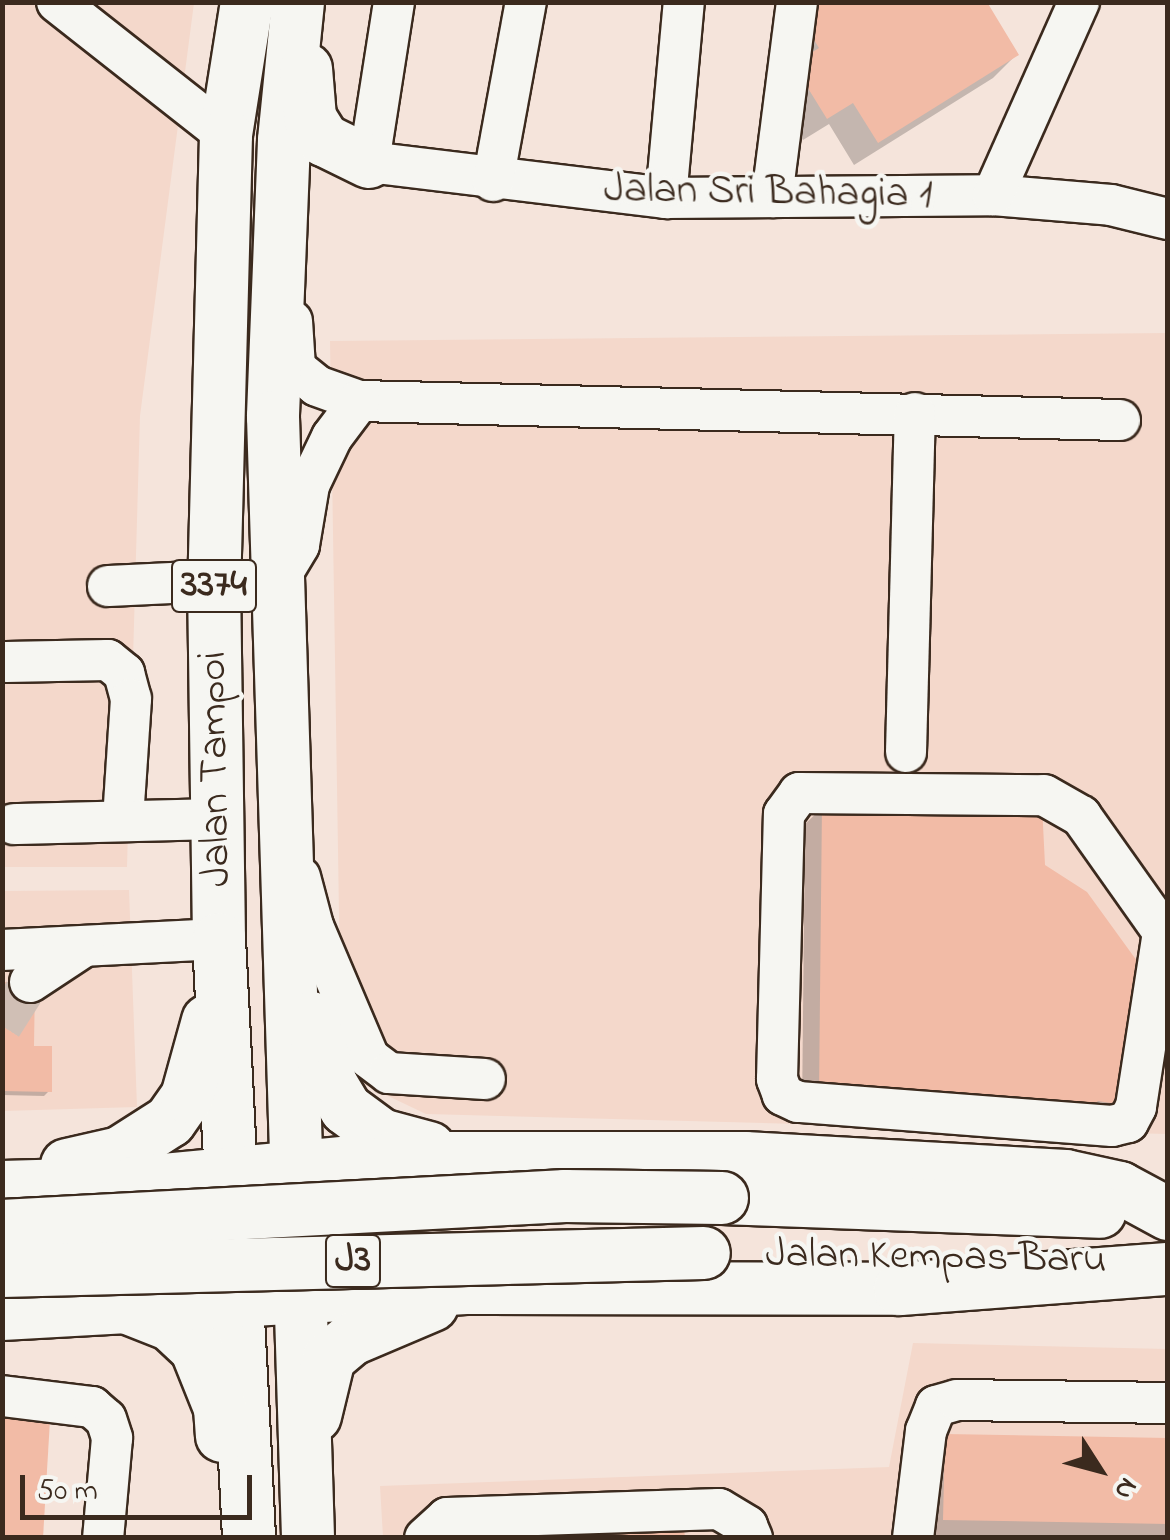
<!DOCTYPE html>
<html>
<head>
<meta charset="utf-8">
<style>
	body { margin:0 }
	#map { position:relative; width:1170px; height:1540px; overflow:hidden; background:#f5e4db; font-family:"Indie Flower",sans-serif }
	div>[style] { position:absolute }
	.built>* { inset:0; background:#f4d8cb }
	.shadow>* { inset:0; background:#0003 }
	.building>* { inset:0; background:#f2bba6 }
	.minor-tunnel>* { height:40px; margin-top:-20px; transform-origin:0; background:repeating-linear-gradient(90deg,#d0bfb5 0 40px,transparent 0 60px) }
	.roads { filter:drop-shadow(2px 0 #3b2a1e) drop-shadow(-2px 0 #3b2a1e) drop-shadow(0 2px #3b2a1e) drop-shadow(0 -2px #3b2a1e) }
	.minor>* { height:40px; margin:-20px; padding:0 20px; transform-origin:20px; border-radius:20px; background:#f6f6f2 }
	.major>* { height:52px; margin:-26px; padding:0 26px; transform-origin:26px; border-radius:26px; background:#f6f6f2 }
	.bridges { filter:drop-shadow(2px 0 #3b2a1e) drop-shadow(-2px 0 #3b2a1e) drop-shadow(0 2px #3b2a1e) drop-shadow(0 -2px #3b2a1e) }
	.major-bridge>* { height:52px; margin:-26px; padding:0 26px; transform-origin:26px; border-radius:26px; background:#f6f6f2 }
	span { translate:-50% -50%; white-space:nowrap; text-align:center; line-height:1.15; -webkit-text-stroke:9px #f6f6f2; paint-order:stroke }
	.shield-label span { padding:2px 8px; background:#f6f6f2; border:2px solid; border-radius:8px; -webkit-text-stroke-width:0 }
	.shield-label { font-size:40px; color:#3b2a1e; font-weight:700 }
	.street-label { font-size:42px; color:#3b2a1e }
	.frame { position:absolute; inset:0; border:5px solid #3b2a1e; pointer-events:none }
	.north { position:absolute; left:1050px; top:1420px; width:100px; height:100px; -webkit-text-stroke:8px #f6f6f2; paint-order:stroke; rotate:126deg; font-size:28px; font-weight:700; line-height:40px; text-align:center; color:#3b2a1e }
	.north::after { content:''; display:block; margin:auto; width:35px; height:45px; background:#3b2a1e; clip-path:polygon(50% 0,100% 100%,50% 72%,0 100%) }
	.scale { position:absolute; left:20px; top:1475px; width:232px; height:45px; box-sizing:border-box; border:5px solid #3b2a1e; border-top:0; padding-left:12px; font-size:30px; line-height:35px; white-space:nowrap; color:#3b2a1e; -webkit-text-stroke:8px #f6f6f2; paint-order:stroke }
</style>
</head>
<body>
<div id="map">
	<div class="built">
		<div style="clip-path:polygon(2px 3px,194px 3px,140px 416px,127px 867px,3px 867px)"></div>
		<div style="clip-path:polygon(1167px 333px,1167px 1134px,426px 1114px,365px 1085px,341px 1041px,330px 341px)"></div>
		<div style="clip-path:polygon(129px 890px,137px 1107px,3px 1111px,2px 891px)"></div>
		<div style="clip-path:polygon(913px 1343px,1167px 1349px,1167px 1537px,383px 1537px,380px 1486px,889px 1467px)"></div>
	</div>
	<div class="shadow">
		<div style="clip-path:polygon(797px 13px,1016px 55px,993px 78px,854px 165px,829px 124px,803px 140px,771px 90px)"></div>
		<div style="clip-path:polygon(823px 807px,1042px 866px,1122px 1104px,1078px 1117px,802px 1110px,805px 824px)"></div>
		<div style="clip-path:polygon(2px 984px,49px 1091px,44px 1096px,2px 1095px)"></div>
		<div style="clip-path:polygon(946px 1437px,1168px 1440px,1168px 1538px,926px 1537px)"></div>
		<div style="clip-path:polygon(547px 1525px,547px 1538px,458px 1538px)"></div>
	</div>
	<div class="building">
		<div style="clip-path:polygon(809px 2px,987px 2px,1019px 55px,878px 143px,853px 103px,827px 119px,793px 64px,819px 48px,796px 11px)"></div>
		<div style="clip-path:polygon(822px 804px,1042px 805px,1045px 865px,1087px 892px,1137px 961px,1139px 1010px,1124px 1105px,1098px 1101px,1083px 1114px,819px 1093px)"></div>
		<div style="clip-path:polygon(2px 982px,35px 982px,34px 1046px,52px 1046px,52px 1092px,2px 1091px)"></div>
		<div style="clip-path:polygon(2px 1418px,50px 1420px,43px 1538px,2px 1538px)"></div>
		<div style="clip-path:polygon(945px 1434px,1168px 1438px,1168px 1524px,943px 1520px)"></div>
		<div style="clip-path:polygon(684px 1528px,685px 1538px,595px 1538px,595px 1532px)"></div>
	</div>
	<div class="minor-tunnel">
		<div style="left:2px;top:1026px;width:52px;rotate:-57.5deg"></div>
	</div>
	<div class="roads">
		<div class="minor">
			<div style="left:57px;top:2px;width:215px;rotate:38.2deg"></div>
			<div style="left:394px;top:2px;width:162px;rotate:98.9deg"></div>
			<div style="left:369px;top:162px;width:299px;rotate:6.9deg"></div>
			<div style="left:666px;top:198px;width:327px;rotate:-0.5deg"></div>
			<div style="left:993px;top:195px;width:118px;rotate:4.8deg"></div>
			<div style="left:1111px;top:205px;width:59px;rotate:13.8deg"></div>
			<div style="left:493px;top:181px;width:182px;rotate:-79.6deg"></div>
			<div style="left:993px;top:195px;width:211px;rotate:-66deg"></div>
			<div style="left:772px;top:197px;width:197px;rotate:-82.7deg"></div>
			<div style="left:666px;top:198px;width:197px;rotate:-84.8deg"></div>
			<div style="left:292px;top:321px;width:47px;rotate:86.3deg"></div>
			<div style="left:295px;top:368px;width:28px;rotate:39deg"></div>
			<div style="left:317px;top:386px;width:45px;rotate:19.7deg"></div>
			<div style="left:359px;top:401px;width:761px;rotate:1.43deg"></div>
			<div style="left:283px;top:572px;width:31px;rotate:-59deg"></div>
			<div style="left:299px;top:545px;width:61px;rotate:-80.5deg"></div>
			<div style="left:309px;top:485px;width:53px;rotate:-64.4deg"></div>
			<div style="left:332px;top:437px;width:45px;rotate:-53.1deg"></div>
			<div style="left:108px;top:586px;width:106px;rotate:-2.7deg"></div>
			<div style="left:6px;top:662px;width:102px;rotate:-1.1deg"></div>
			<div style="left:108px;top:660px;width:21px;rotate:39deg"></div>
			<div style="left:124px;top:673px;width:27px;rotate:75deg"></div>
			<div style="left:131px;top:699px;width:122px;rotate:93.8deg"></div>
			<div style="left:906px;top:752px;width:339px;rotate:-88.5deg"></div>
			<div style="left:799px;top:793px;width:245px;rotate:0.5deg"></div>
			<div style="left:1044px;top:795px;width:43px;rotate:29.6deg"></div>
			<div style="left:1081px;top:816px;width:142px;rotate:54.7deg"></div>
			<div style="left:1163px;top:932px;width:177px;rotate:98.8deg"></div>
			<div style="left:1136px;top:1107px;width:17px;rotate:118deg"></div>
			<div style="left:1128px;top:1122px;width:16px;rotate:166deg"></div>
			<div style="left:1112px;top:1126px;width:315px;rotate:-175.6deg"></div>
			<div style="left:798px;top:1102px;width:17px;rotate:-155deg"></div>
			<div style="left:783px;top:1095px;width:17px;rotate:-111deg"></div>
			<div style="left:777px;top:1079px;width:265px;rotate:-88.5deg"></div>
			<div style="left:784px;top:814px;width:26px;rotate:-54deg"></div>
			<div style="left:14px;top:824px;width:203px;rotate:-1.4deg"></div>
			<div style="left:300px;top:877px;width:51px;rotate:75.1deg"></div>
			<div style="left:313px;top:926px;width:143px;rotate:67deg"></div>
			<div style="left:369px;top:1058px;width:25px;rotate:37deg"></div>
			<div style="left:389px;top:1073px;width:96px;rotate:3.6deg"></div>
			<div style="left:2px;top:950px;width:217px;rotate:-2.9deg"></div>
			<div style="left:30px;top:982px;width:64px;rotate:-33.4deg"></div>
			<div style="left:2px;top:1396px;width:91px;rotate:7deg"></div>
			<div style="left:92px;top:1407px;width:18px;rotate:41deg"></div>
			<div style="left:106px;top:1419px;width:20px;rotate:72deg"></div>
			<div style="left:112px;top:1438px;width:100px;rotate:95.1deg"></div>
			<div style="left:425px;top:1538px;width:30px;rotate:-42deg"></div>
			<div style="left:447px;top:1518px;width:272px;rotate:-1.9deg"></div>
			<div style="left:719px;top:1509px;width:33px;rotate:31deg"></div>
			<div style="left:747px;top:1526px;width:13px;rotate:67deg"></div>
			<div style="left:913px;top:1538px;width:108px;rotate:-83.1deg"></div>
			<div style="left:926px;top:1431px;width:27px;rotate:-68deg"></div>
			<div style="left:936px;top:1406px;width:22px;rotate:-16deg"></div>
			<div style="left:957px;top:1400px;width:211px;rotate:0.8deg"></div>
		</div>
		<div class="major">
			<div style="left:247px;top:2px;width:135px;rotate:99deg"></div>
			<div style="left:226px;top:135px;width:446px;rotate:91.5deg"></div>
			<div style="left:214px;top:581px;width:358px;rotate:89.2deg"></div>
			<div style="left:219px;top:939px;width:600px;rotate:87.13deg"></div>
			<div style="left:298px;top:2px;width:140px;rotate:95.8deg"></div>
			<div style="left:284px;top:141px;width:276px;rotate:92.3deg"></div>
			<div style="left:273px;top:417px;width:1122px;rotate:88.21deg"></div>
			<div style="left:306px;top:69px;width:49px;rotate:85.3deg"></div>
			<div style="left:310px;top:118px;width:26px;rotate:58deg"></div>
			<div style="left:324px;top:140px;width:50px;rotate:26.1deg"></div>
			<div style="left:311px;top:1018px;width:69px;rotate:73.1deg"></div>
			<div style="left:331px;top:1084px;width:29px;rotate:59deg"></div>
			<div style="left:346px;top:1109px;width:44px;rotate:36.6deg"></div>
			<div style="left:381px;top:1135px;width:50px;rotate:15.2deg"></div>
			<div style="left:67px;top:1165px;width:54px;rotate:-12.8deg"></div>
			<div style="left:120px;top:1153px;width:59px;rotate:-32.6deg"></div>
			<div style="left:170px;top:1121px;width:29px;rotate:-55deg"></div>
			<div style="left:187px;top:1097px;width:79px;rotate:-74.6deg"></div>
			<div style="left:2px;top:1187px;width:131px;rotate:-1.7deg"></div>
			<div style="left:133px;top:1183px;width:260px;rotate:-5.5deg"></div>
			<div style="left:392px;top:1158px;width:353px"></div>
			<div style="left:745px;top:1158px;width:321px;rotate:3.2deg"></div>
			<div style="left:1065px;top:1176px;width:56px;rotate:12.3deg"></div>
			<div style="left:1120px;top:1188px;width:55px;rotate:28.4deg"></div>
			<div style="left:722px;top:1198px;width:378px;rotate:2.1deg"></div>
			<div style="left:131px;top:1309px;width:43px;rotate:21.8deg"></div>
			<div style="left:171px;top:1325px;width:34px;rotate:43deg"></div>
			<div style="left:196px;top:1348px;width:65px;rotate:68.2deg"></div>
			<div style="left:220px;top:1408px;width:28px;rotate:86deg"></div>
			<div style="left:2px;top:1314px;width:469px;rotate:-3.2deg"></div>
			<div style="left:470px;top:1288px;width:430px;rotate:0.1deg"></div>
			<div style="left:900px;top:1289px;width:269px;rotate:-4.3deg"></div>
			<div style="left:315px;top:1416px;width:60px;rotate:-76.4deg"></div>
			<div style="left:329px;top:1358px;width:30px;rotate:-40deg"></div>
			<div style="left:352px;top:1339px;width:87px;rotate:-23deg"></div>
		</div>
	</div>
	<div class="bridges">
		<div class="major-bridge">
			<div style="left:2px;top:1226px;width:564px;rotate:-3.05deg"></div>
			<div style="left:565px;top:1196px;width:157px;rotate:0.7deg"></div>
			<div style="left:2px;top:1271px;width:702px;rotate:-1.47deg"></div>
		</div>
	</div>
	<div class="shield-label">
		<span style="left:214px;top:586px">3374</span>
		<span style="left:353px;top:1261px">J3</span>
	</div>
	<div class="street-label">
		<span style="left:768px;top:193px;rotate:1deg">Jalan Sri Bahagia 1</span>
		<span style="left:216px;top:769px;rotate:-91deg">Jalan Tampoi</span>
		<span style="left:936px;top:1258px;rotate:1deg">Jalan Kempas Baru</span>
	</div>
	<div class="frame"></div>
	<div class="north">N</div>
	<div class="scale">50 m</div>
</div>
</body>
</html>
